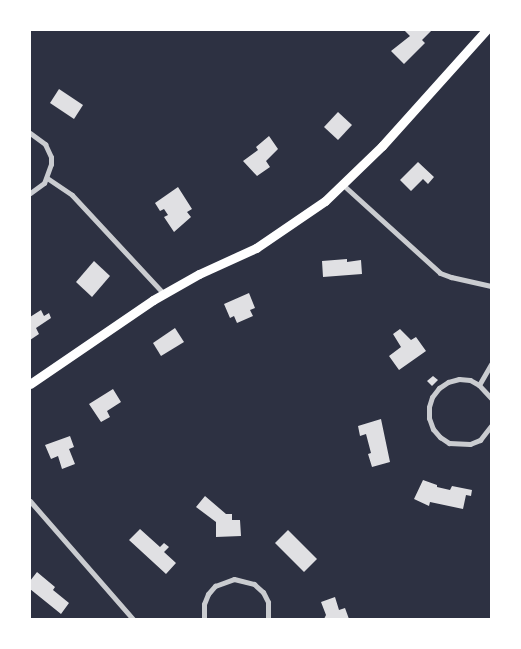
<!DOCTYPE html>
<html>
<head>
<meta charset="utf-8">
<style>
	body { margin:0 }
	#map { position:relative; width:521px; height:649px; overflow:hidden; background:#2d3142; font-family:"IBM Plex Serif",serif }
	div>[style] { position:absolute }
	.building>* { inset:0; background:#e0e0e3 }
	.minor>* { height:5px; margin:-2.5px; padding:0 2.5px; transform-origin:2.5px; border-radius:2.5px; background:#caccd0 }
	.secondary>* { height:9px; margin:-4.5px; padding:0 4.5px; transform-origin:4.5px; border-radius:4.5px; background:#fff }
	span { translate:-50% -50%; white-space:nowrap; text-align:center; line-height:1.15; -webkit-text-stroke:4.5px #fff; paint-order:stroke }
	.frame { position:absolute; inset:0; border:31px solid #fff; pointer-events:none }
</style>
</head>
<body>
<div id="map">
	<div class="building">
		<div style="clip-path:polygon(404px 30px,432px 30px,422px 40px,425px 43px,404px 64px,391px 51px,410px 36px)"></div>
		<div style="clip-path:polygon(59px 89px,83px 105px,74px 119px,50px 103px)"></div>
		<div style="clip-path:polygon(338px 112px,352px 125px,338px 140px,324px 127px)"></div>
		<div style="clip-path:polygon(269px 136px,278px 149px,266px 161px,270px 167px,257px 176px,243px 161px,258px 150px,256px 147px)"></div>
		<div style="clip-path:polygon(418px 162px,434px 177px,428px 184px,423px 179px,411px 191px,400px 180px)"></div>
		<div style="clip-path:polygon(178px 187px,192px 209px,187px 212px,191px 217px,174px 232px,164px 217px,168px 215px,164px 209px,160px 211px,155px 203px)"></div>
		<div style="clip-path:polygon(347px 259px,347px 262px,361px 260px,362px 274px,323px 277px,322px 261px)"></div>
		<div style="clip-path:polygon(94px 261px,110px 276px,92px 297px,76px 282px)"></div>
		<div style="clip-path:polygon(249px 293px,255px 308px,250px 310px,253px 316px,237px 323px,234px 316px,230px 318px,224px 304px)"></div>
		<div style="clip-path:polygon(41px 310px,44px 316px,49px 313px,51px 318px,36px 328px,39px 334px,30px 340px,30px 317px)"></div>
		<div style="clip-path:polygon(175px 328px,184px 342px,161px 356px,153px 343px)"></div>
		<div style="clip-path:polygon(400px 329px,411px 340px,416px 337px,426px 351px,399px 370px,389px 356px,401px 347px,393px 334px)"></div>
		<div style="clip-path:polygon(433px 376px,438px 380px,432px 386px,427px 381px)"></div>
		<div style="clip-path:polygon(113px 389px,121px 402px,107px 411px,110px 417px,101px 422px,89px 404px)"></div>
		<div style="clip-path:polygon(381px 419px,390px 462px,372px 467px,368px 454px,371px 453px,366px 434px,360px 436px,358px 426px)"></div>
		<div style="clip-path:polygon(70px 436px,74px 447px,69px 449px,75px 464px,62px 469px,58px 456px,51px 459px,45px 445px)"></div>
		<div style="clip-path:polygon(423px 480px,437px 485px,437px 487px,450px 490px,452px 486px,472px 490px,471px 496px,466px 495px,463px 509px,430px 502px,429px 506px,414px 499px)"></div>
		<div style="clip-path:polygon(205px 496px,226px 514px,232px 514px,232px 520px,240px 520px,241px 536px,216px 537px,216px 522px,196px 507px)"></div>
		<div style="clip-path:polygon(140px 529px,160px 547px,164px 543px,169px 547px,164px 552px,176px 563px,166px 574px,129px 540px)"></div>
		<div style="clip-path:polygon(288px 530px,317px 559px,304px 572px,275px 543px)"></div>
		<div style="clip-path:polygon(37px 572px,55px 587px,53px 590px,69px 603px,61px 614px,30px 589px,30px 581px)"></div>
		<div style="clip-path:polygon(335px 597px,339px 610px,345px 608px,349px 619px,324px 619px,326px 615px,321px 602px)"></div>
	</div>
	<div class="minor">
		<div style="left:30px;top:133px;width:19px;rotate:36deg"></div>
		<div style="left:45px;top:144px;width:14px;rotate:65deg"></div>
		<div style="left:51px;top:157px;width:7px;rotate:90deg"></div>
		<div style="left:51px;top:164px;width:20px;rotate:110deg"></div>
		<div style="left:44px;top:183px;width:17px;rotate:144deg"></div>
		<div style="left:47px;top:178px;width:30px;rotate:34deg"></div>
		<div style="left:72px;top:195px;width:135px;rotate:47.1deg"></div>
		<div style="left:342px;top:184px;width:132px;rotate:42.2deg"></div>
		<div style="left:440px;top:273px;width:12px;rotate:20deg"></div>
		<div style="left:451px;top:277px;width:41px;rotate:12.7deg"></div>
		<div style="left:479px;top:385px;width:24px;rotate:-60deg"></div>
		<div style="left:491px;top:398px;width:18px;rotate:-133deg"></div>
		<div style="left:479px;top:385px;width:10px;rotate:-151deg"></div>
		<div style="left:470px;top:380px;width:11px;rotate:-175deg"></div>
		<div style="left:459px;top:379px;width:11px;rotate:165deg"></div>
		<div style="left:448px;top:382px;width:11px;rotate:146deg"></div>
		<div style="left:439px;top:388px;width:11px;rotate:128deg"></div>
		<div style="left:432px;top:397px;width:10px;rotate:107deg"></div>
		<div style="left:429px;top:407px;width:11px;rotate:90deg"></div>
		<div style="left:429px;top:418px;width:12px;rotate:70deg"></div>
		<div style="left:433px;top:429px;width:11px;rotate:49deg"></div>
		<div style="left:440px;top:437px;width:11px;rotate:34deg"></div>
		<div style="left:449px;top:443px;width:21px;rotate:3deg"></div>
		<div style="left:470px;top:444px;width:11px;rotate:-22deg"></div>
		<div style="left:480px;top:440px;width:18px;rotate:-52deg"></div>
		<div style="left:30px;top:501px;width:157px;rotate:48.9deg"></div>
		<div style="left:204px;top:619px;width:15px;rotate:-90deg"></div>
		<div style="left:204px;top:604px;width:11px;rotate:-68deg"></div>
		<div style="left:208px;top:594px;width:11px;rotate:-49deg"></div>
		<div style="left:215px;top:586px;width:20px;rotate:-20deg"></div>
		<div style="left:234px;top:579px;width:21px;rotate:14deg"></div>
		<div style="left:254px;top:584px;width:12px;rotate:42deg"></div>
		<div style="left:263px;top:592px;width:11px;rotate:63deg"></div>
		<div style="left:268px;top:602px;width:17px;rotate:90deg"></div>
	</div>
	<div class="secondary">
		<div style="left:30px;top:384px;width:149px;rotate:-34.3deg"></div>
		<div style="left:153px;top:300px;width:53px;rotate:-29.5deg"></div>
		<div style="left:199px;top:274px;width:63px;rotate:-24.5deg"></div>
		<div style="left:256px;top:248px;width:83px;rotate:-34.3deg"></div>
		<div style="left:325px;top:201px;width:79px;rotate:-44deg"></div>
		<div style="left:382px;top:146px;width:156px;rotate:-48.1deg"></div>
	</div>
	<div class="frame"></div>
</div>
</body>
</html>
